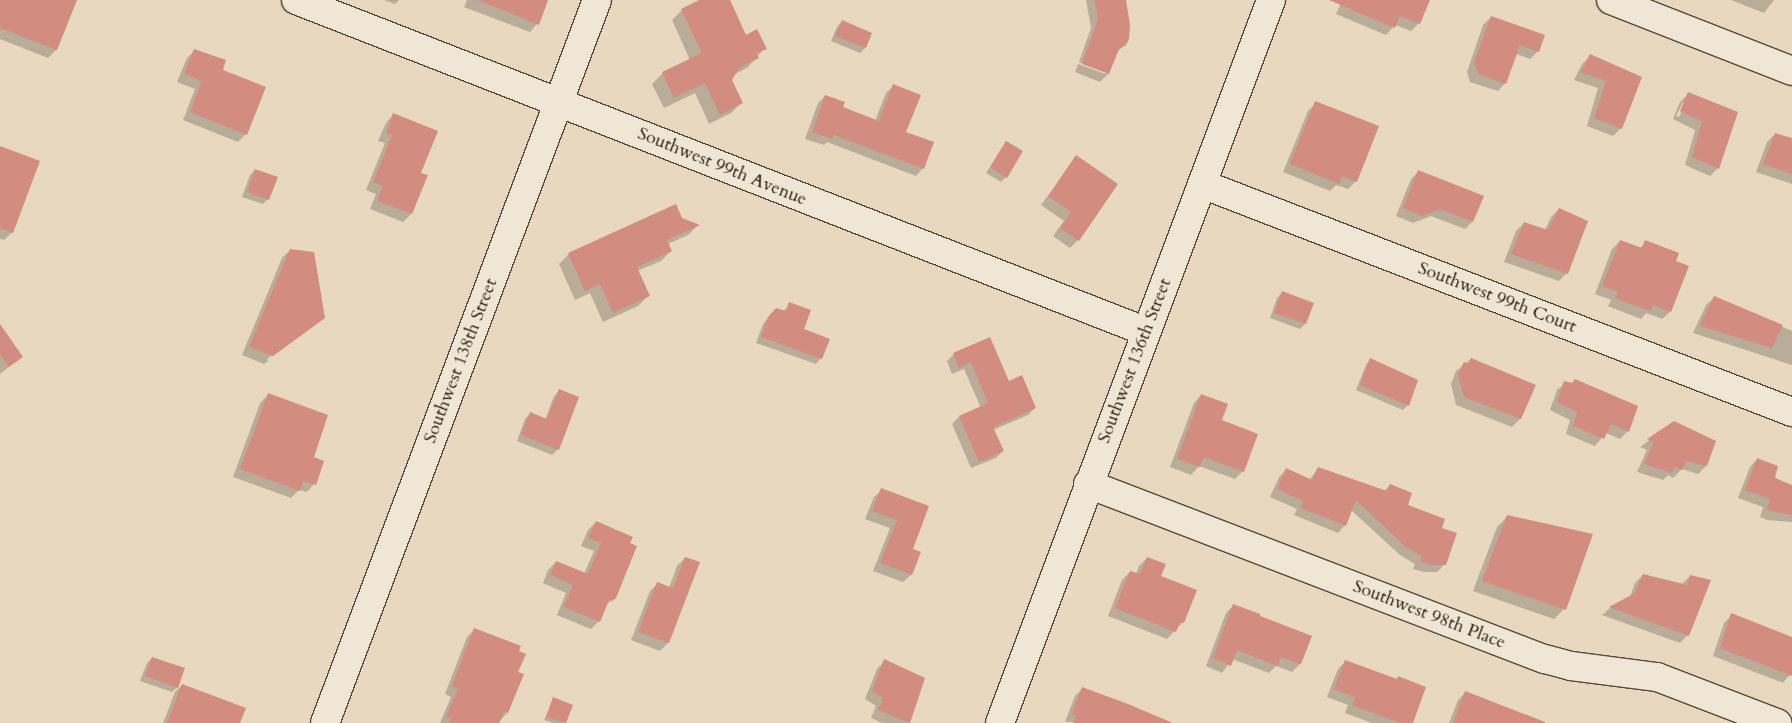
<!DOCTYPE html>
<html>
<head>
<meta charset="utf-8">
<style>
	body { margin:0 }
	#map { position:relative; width:1792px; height:723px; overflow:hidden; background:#e8d8bf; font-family:Cardo,serif }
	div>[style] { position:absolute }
	.shadow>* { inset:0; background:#0003 }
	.building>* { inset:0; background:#d28c80 }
	.roads { filter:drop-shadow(1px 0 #564a36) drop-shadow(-1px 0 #564a36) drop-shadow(0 1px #564a36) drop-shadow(0 -1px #564a36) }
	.minor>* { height:28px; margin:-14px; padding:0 14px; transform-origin:14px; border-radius:14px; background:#f0e6d5 }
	span { translate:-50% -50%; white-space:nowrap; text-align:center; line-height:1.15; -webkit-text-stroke:4px #f0e6d5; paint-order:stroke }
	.street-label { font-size:18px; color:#261a09 }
</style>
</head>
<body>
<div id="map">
	<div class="shadow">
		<div style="clip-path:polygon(0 0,76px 0,56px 50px,48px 58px,0 39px)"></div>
		<div style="clip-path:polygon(384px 0,399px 0,395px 4px)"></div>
		<div style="clip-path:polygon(467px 0,543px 0,537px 24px,530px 32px,464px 7px)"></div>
		<div style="clip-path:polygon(702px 0,729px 0,746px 36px,765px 48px,747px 68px,733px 75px,730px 80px,741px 103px,731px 113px,709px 124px,695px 93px,664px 108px,652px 84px,663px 73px,690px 60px,672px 20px,682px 10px)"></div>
		<div style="clip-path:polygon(1086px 0,1125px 0,1125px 44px,1116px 53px,1108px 74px,1100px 82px,1075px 72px,1078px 64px,1106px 74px,1106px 72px,1079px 62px,1091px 28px)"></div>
		<div style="clip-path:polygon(1333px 0,1429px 0,1419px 23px,1411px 31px,1395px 25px,1386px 35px,1336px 14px,1341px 3px)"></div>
		<div style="clip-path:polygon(1731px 0,1774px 0,1764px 13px)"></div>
		<div style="clip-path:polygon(1491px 17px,1538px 51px,1530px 59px,1516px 54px,1505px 83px,1498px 91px,1470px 82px,1467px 72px,1483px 25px)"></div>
		<div style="clip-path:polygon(842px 21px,865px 48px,860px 53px,831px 41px,837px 27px)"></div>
		<div style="clip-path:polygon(195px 50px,246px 134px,238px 142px,183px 120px,195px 89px,177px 82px,187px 58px)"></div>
		<div style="clip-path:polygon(1590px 56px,1640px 78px,1621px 128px,1613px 136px,1587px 126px,1598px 88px,1574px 80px,1582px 64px)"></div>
		<div style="clip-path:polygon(893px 86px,905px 133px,923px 168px,916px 176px,827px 142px,824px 145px,805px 139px,818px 103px,825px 96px,842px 108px,875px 121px,886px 93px)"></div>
		<div style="clip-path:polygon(evenodd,1688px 94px,1737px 113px,1718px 168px,1710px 176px,1685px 165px,1695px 130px,1673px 119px,1680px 102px,1688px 94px,1683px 102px,1685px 102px,1679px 117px,1676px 116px,1683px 102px)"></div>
		<div style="clip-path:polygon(1316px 103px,1356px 181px,1348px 189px,1336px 185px,1330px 191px,1283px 172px,1308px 111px)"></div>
		<div style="clip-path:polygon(393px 115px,420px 173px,426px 176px,411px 214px,403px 222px,370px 209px,376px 194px,366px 190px,385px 143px,378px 141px,386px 123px)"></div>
		<div style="clip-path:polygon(1775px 134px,1792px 139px,1792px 184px,1756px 172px,1767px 142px)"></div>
		<div style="clip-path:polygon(1006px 143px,1006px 177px,1001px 182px,986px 173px)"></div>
		<div style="clip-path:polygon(0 147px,12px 232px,4px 240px,0 239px)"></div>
		<div style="clip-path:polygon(1077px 157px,1078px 240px,1070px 248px,1053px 236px,1064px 221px,1041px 205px)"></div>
		<div style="clip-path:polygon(255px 170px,268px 199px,263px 204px,242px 197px,250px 175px)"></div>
		<div style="clip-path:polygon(1419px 171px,1472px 222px,1465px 229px,1431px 216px,1413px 223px,1396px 216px,1411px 179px)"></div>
		<div style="clip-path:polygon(1559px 209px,1567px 273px,1559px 281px,1504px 262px,1516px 231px,1524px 223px,1545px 230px,1551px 217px)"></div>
		<div style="clip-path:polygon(681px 219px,698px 225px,688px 235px,668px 244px,671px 251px,661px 261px,637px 271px,648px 296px,638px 306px,603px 322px,590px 293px,575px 300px,559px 264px,569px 254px)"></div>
		<div style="clip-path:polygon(1620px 241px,1639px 249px,1646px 242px,1675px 262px,1670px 312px,1662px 319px,1646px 313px,1641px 319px,1608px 306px,1611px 300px,1595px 294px,1612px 249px)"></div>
		<div style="clip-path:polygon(290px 250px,324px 318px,267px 359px,268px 361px,264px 364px,242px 355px,282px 258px)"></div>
		<div style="clip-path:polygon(1282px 293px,1305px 324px,1300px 329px,1270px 318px,1277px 298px)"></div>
		<div style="clip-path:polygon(1714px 298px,1792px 331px,1792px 365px,1693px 333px,1706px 305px)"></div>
		<div style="clip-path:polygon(790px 304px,802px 330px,821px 358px,816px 364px,756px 343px,763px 324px,771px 314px,783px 312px)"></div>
		<div style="clip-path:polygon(0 326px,21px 357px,0 374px)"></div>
		<div style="clip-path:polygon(989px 338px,1008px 382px,1035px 408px,1028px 415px,993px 430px,1003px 451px,996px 458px,971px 468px,952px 424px,959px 417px,981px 408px,964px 369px,952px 374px,947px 361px,954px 354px)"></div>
		<div style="clip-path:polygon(1371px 359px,1408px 405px,1403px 410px,1356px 390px,1366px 365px)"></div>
		<div style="clip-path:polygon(1471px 359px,1534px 385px,1520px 419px,1512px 427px,1456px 405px,1451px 384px,1456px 371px)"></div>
		<div style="clip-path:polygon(1565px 383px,1628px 431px,1620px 439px,1606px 433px,1595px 446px,1566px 434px,1570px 420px,1550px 410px,1557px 390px)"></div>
		<div style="clip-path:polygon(559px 391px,558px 449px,552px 455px,517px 441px,525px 419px,530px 414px,545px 420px,554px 396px)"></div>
		<div style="clip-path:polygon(268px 395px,314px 484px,307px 492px,299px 490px,291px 498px,233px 477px,260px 403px)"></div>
		<div style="clip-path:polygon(1201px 395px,1220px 421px,1243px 471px,1235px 479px,1199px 466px,1191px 475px,1170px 467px,1194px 403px)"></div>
		<div style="clip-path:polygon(1674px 422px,1706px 466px,1698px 474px,1682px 469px,1673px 478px,1668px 475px,1663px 480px,1637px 472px,1647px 450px,1640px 447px)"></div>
		<div style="clip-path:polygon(1757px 459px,1773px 478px,1792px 487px,1792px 522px,1767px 520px,1760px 517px,1763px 507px,1738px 498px,1750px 467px)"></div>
		<div style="clip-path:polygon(1318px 469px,1384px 491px,1390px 485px,1406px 505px,1440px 529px,1445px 564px,1437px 572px,1424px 572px,1413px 569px,1415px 564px,1400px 555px,1351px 510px,1345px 525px,1338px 533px,1294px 515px,1297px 509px,1270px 497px,1279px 477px,1286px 470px,1309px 480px)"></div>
		<div style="clip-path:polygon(882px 490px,927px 507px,911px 550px,911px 575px,903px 582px,873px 571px,890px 528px,865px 519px,874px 497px)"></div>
		<div style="clip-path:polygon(1507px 517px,1564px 609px,1554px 619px,1473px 591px,1497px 527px)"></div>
		<div style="clip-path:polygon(596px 522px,629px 544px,615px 597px,605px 606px,599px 621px,591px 629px,557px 615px,566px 593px,543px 583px,548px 570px,556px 562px,584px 574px,594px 551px,581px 546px,588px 530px)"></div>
		<div style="clip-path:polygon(685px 558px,698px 563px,668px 643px,660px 651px,631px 640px,650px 591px,658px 583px,669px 588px,677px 566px)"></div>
		<div style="clip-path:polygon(1147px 558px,1183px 622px,1167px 639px,1108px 616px,1122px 580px,1130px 572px,1136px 574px,1139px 566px)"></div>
		<div style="clip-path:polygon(1643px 575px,1682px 584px,1690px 576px,1688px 635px,1680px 643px,1602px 615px,1610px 608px,1630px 597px,1635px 583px)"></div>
		<div style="clip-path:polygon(1234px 605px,1258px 617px,1310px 637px,1300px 664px,1292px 672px,1276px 666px,1269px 673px,1232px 659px,1222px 673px,1206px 666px,1226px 613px)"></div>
		<div style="clip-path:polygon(1732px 615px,1792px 638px,1792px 672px,1783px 683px,1713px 656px,1724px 623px)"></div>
		<div style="clip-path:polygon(475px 629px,518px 652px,517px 673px,522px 675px,507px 713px,498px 723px,440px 723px,451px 697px,445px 694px,467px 637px)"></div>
		<div style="clip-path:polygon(152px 658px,183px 669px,175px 692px,182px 685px,239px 723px,163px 723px,177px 687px,172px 692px,140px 681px,147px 663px)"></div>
		<div style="clip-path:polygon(885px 661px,924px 678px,908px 723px,882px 723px,871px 718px,876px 706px,865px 699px,877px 669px)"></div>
		<div style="clip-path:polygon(1346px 661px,1396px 680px,1398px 678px,1412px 723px,1372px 723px,1345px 713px,1348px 705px,1327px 697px,1338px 669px)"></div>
		<div style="clip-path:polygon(1083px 688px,1148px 723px,1065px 722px,1075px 696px)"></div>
		<div style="clip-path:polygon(1466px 692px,1526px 723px,1449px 723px,1458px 700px)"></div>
		<div style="clip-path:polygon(554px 699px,571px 706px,564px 723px,553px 723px,544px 720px)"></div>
	</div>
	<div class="building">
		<div style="clip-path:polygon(0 0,77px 0,57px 50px,0 28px)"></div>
		<div style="clip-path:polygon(478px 0,548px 0,539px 25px)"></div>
		<div style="clip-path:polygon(699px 0,730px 0,746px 35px,757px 29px,767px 49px,756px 53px,759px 58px,739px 68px,732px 80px,743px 103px,720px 115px,705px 83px,674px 98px,662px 72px,702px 53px,681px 9px)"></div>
		<div style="clip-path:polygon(1095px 0,1126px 0,1130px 25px,1129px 39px,1126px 45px,1119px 49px,1109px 74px,1082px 64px,1098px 19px)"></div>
		<div style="clip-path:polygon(1329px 0,1430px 0,1420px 24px,1400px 16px,1395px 28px)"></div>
		<div style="clip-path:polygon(1491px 16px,1545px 35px,1539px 52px,1520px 45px,1506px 84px,1478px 74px,1474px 63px)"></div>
		<div style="clip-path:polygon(842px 20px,872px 33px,866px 48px,835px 36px)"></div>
		<div style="clip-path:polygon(194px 49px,226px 60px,223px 70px,266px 87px,247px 135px,190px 112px,202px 81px,184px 74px)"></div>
		<div style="clip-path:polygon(1590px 54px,1642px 77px,1622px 129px,1594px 118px,1606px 81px,1581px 72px)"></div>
		<div style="clip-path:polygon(893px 84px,921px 95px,906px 132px,934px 142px,924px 169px,834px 135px,832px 139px,812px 132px,825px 95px,845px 102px,843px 107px,879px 121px)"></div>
		<div style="clip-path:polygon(1688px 92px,1738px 112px,1719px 169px,1692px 157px,1702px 122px,1680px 111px)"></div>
		<div style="clip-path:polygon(1315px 101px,1379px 126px,1357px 182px,1342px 176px,1339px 184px,1290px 164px)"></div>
		<div style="clip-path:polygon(393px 113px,438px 131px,421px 173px,428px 175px,412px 214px,377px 201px,383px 186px,373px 182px,392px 135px,386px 133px)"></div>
		<div style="clip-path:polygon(1775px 133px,1792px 138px,1792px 174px,1763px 164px)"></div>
		<div style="clip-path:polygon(1006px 141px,1023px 151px,1007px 178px,990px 167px)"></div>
		<div style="clip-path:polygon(0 146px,40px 161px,13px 233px,0 228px)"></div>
		<div style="clip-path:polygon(1076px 155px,1118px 184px,1079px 241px,1060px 228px,1071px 212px,1048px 196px)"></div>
		<div style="clip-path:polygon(255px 169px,278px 177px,269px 200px,247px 192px)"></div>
		<div style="clip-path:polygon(1418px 170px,1484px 196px,1473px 222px,1440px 209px,1422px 216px,1403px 208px)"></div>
		<div style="clip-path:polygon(676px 204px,682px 218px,700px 225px,667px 240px,672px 251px,637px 267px,650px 296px,613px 313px,600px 284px,585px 291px,568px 253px)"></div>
		<div style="clip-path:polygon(1559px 208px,1588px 221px,1568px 274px,1511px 254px,1524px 222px,1548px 230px)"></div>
		<div style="clip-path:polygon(1620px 240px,1642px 248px,1645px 240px,1679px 253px,1676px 261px,1689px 266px,1671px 312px,1653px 305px,1650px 311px,1615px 298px,1618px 292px,1602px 286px)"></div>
		<div style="clip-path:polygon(290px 249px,314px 252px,325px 318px,273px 356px,249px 347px)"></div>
		<div style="clip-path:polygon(1282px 291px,1314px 303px,1306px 324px,1274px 313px)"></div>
		<div style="clip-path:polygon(1714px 296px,1783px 325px,1772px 348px,1700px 326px)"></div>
		<div style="clip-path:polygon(789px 302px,811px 310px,804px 329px,830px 339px,822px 359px,761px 337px,768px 317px,776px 308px,786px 311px)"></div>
		<div style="clip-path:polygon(0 324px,23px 357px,9px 367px,0 354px)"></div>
		<div style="clip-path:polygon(990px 337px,1009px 381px,1022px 375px,1036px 408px,993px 427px,1004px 451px,979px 462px,959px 416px,988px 403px,971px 362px,959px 368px,953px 353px)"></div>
		<div style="clip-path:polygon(1370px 358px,1418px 380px,1409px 406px,1360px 385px)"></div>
		<div style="clip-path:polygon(1471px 358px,1536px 385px,1521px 419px,1464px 397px,1458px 375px,1464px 362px,1469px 364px)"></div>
		<div style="clip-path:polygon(1575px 379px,1638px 406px,1629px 432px,1611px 424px,1604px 439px,1573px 426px,1577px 412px,1557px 402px,1564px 381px,1572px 383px)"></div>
		<div style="clip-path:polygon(559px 389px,579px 397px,559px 450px,521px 435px,530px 412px,547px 419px)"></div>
		<div style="clip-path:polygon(268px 393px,328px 415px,314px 457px,324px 461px,316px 485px,303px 481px,300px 491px,240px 469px)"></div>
		<div style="clip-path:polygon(1201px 394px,1228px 404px,1222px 420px,1258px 434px,1244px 472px,1204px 457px,1200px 467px,1177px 459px)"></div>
		<div style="clip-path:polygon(1674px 421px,1716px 441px,1707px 466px,1686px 461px,1682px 470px,1675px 467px,1672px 473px,1644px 464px,1654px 442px,1647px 439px)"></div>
		<div style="clip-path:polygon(1757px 458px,1778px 466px,1775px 478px,1792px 485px,1792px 515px,1775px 512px,1767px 509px,1770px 499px,1745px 490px)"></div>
		<div style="clip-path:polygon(1318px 467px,1387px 491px,1390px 484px,1412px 493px,1408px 505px,1445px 519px,1442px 528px,1457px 533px,1446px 565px,1432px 565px,1420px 561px,1422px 556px,1407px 548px,1356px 500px,1346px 526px,1301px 508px,1303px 501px,1277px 489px,1286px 468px,1312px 480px)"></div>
		<div style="clip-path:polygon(881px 488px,929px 506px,913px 549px,921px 552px,912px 575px,880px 563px,897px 520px,872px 511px)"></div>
		<div style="clip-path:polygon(1507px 515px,1593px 534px,1566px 610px,1482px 581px)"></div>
		<div style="clip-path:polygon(596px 521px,633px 537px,630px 543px,637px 546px,616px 598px,612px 601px,609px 600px,600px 622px,564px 607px,573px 585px,550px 575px,556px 561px,588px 574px,601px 543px,588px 538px)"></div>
		<div style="clip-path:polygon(685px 557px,700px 562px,669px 643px,638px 632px,657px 582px,673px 588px)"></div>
		<div style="clip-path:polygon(1147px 557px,1166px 564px,1161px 576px,1197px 590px,1184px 623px,1180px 622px,1176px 632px,1115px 608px,1130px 571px,1140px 574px)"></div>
		<div style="clip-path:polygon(1643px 574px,1687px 585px,1690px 575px,1711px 580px,1689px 636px,1609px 607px,1635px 593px)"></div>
		<div style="clip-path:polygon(1233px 604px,1260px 614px,1260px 616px,1312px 636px,1301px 664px,1281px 657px,1278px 666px,1237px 650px,1231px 666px,1213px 658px)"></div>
		<div style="clip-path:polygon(1731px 613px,1792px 637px,1792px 676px,1720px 648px)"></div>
		<div style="clip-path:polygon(474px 628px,521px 646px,519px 651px,526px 654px,518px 672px,524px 674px,508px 713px,504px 711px,499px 723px,449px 723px,451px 718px,446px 717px,458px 689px,452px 686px)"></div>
		<div style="clip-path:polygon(152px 657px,185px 668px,178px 688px,145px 676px)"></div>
		<div style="clip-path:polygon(884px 659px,925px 678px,910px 723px,878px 710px,883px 698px,872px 691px)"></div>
		<div style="clip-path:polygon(1345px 660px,1397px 679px,1398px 676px,1426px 687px,1413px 723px,1400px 723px,1352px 705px,1355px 697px,1334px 689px)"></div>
		<div style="clip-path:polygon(182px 684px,246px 708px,240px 723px,167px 723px)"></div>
		<div style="clip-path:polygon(1082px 687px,1128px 704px,1173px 723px,1073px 723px,1076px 716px,1072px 714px)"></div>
		<div style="clip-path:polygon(1465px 691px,1545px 722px,1545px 723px,1453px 723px)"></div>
		<div style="clip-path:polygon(553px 697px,573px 705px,566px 723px,546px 717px)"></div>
	</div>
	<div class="roads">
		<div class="minor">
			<div style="left:296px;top:0;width:913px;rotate:21.31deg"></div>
			<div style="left:1611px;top:0;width:194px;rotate:21.4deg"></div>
			<div style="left:1202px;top:184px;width:633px;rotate:21.13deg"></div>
			<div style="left:1088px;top:484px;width:489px;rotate:21deg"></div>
			<div style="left:1545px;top:659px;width:27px;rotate:15deg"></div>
			<div style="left:1571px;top:666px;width:87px;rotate:7.3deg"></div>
			<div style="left:1657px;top:677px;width:129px;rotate:21deg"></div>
			<div style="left:325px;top:723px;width:772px;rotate:-69.38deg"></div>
			<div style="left:1000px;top:723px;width:772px;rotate:-69.45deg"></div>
		</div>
	</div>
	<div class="street-label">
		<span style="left:722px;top:167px;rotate:22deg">Southwest 99th Avenue</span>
		<span style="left:1497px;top:298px;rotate:21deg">Southwest 99th Court</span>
		<span style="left:461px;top:361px;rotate:-69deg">Southwest 138th Street</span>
		<span style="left:1135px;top:361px;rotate:-69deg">Southwest 136th Street</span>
		<span style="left:1429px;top:615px;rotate:21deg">Southwest 98th Place</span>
	</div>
</div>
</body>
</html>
